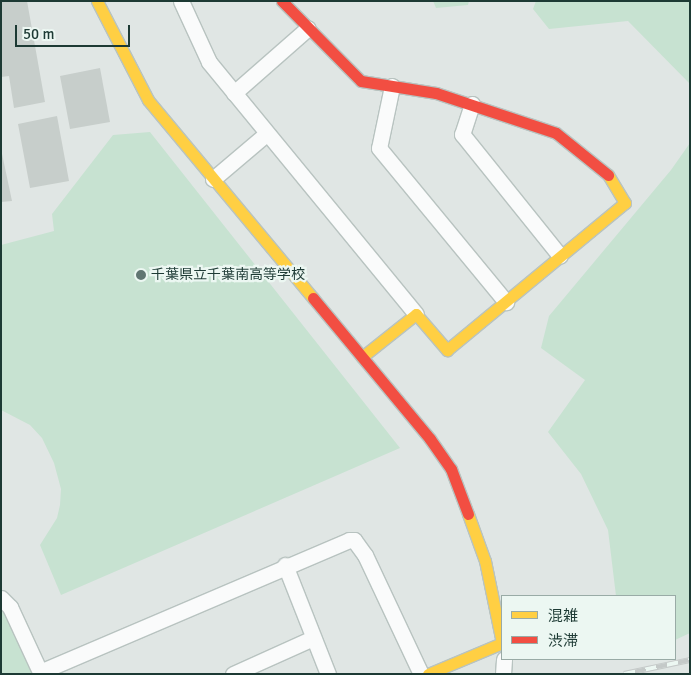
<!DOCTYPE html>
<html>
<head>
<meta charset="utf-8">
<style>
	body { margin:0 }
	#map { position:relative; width:691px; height:675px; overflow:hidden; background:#e0e6e4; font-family:Signika,"Noto Sans JP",sans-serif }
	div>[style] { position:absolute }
	.green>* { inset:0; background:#c7e2d1 }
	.building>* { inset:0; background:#c7cecb }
	.roads { filter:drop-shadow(1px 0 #b8c3c0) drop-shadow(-1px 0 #b8c3c0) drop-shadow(0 1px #b8c3c0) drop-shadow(0 -1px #b8c3c0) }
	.street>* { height:15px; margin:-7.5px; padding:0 7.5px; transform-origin:7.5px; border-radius:7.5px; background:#fafbfb }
	.slow>* { height:11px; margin:-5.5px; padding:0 5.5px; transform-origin:5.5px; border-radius:5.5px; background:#ffcf43 }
	.jam>* { height:11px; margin:-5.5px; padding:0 5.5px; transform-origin:5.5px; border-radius:5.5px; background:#f24e42 }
	.rail>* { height:5.5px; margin-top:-2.75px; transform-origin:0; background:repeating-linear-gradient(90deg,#ecf7f2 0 11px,#c4c9c8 0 22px); box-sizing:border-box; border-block:1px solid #c4c9c8 }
	.dots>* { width:14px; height:14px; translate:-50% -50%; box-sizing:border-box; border:2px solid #ecf7f2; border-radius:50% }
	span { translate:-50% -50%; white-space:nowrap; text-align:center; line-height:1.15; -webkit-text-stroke:4.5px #ecf7f2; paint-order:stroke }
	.poi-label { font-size:14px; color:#1d3a34 }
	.left { translate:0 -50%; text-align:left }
	.frame { position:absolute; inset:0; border:2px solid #1d3a34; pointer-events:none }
	.legend { position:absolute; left:501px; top:595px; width:175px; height:65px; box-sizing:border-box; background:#ecf7f2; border:1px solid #99aba6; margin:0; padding:6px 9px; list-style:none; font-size:15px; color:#1d3a34 }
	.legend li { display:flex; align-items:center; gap:10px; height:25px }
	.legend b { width:25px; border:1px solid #99aba6 }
	.scale { position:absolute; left:15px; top:25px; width:115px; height:22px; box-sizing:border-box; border:2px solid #1d3a34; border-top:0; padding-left:6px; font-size:15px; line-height:18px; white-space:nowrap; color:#1d3a34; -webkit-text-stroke:4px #ecf7f2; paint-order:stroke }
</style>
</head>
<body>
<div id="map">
	<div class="green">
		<div style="clip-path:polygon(433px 1px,469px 1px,468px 5px,436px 8px)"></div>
		<div style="clip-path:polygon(536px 1px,690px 1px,690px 84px,628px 21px,549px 29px,533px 9px)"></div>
		<div style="clip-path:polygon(150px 132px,400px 448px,61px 595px,40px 545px,57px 518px,60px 505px,61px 489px,54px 463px,42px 438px,30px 425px,1px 410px,1px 245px,54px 231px,52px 214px,113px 135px)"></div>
		<div style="clip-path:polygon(690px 143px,690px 633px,675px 640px,675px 596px,616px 596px,608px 530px,581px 474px,548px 432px,585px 380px,541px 348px,549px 316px,671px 170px)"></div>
		<div style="clip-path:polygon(1px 606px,33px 674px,1px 674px)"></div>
	</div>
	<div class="building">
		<div style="clip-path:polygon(1px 1px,27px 1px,45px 102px,14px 108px,9px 76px,1px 77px)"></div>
		<div style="clip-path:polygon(100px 68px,110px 122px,70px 129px,60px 76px)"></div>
		<div style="clip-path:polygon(57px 116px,69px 181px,30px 188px,18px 124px)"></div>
		<div style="clip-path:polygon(1px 149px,12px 201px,1px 202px)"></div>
	</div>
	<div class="roads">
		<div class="street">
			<div style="left:181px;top:1px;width:67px;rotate:65.3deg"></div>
			<div style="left:209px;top:62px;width:326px;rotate:50.6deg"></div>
			<div style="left:392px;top:86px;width:63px;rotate:101.8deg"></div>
			<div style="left:379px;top:148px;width:200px;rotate:50.5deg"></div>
			<div style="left:234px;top:93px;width:98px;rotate:-41.3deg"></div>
			<div style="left:472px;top:104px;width:32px;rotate:108deg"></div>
			<div style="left:462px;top:134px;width:156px;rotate:51.2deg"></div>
			<div style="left:213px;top:179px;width:70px;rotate:-40.3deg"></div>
			<div style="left:285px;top:565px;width:117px;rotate:68.5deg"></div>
			<div style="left:1px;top:598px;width:13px;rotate:45deg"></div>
			<div style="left:10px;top:607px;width:74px;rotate:65.2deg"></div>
			<div style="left:40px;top:672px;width:336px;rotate:-23.1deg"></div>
			<div style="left:349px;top:540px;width:5px"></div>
			<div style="left:354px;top:540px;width:19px;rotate:54deg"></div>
			<div style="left:365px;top:555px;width:132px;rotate:64.8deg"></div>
			<div style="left:233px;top:674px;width:88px;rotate:-24.2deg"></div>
			<div style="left:503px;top:674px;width:15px;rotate:-86deg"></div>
		</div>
		<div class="slow">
			<div style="left:97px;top:1px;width:111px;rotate:62.7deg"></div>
			<div style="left:148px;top:100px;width:258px;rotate:50.2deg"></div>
			<div style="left:362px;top:357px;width:69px;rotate:-38.5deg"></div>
			<div style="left:416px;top:314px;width:48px;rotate:49.3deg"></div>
			<div style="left:447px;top:350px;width:231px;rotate:-39.6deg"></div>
			<div style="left:625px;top:203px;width:33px;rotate:-121deg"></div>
			<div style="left:428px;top:674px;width:80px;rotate:-22.7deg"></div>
			<div style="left:502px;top:643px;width:84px;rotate:-101.7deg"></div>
			<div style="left:485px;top:561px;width:50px;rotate:-109.9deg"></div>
		</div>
		<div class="jam">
			<div style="left:282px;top:1px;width:112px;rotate:45.4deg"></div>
			<div style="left:361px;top:81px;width:76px;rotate:9.1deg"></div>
			<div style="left:436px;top:93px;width:126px;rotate:18.4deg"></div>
			<div style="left:556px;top:133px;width:67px;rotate:38.9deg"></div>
			<div style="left:313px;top:298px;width:183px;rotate:50.3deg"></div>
			<div style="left:430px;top:439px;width:37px;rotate:55deg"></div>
			<div style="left:451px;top:469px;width:48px;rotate:69.3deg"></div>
		</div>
	</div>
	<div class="rail">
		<div style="left:624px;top:674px;width:67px;rotate:-12deg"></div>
	</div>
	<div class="dots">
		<div style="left:141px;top:275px;background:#617672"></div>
	</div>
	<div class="poi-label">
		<span class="left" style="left:151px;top:275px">千葉県立千葉南高等学校</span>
	</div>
	<div class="frame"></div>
	<ul class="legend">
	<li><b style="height:6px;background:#ffcf43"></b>混雑</li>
	<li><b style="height:6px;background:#f24e42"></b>渋滞</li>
	</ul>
	<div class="scale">50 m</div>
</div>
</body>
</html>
